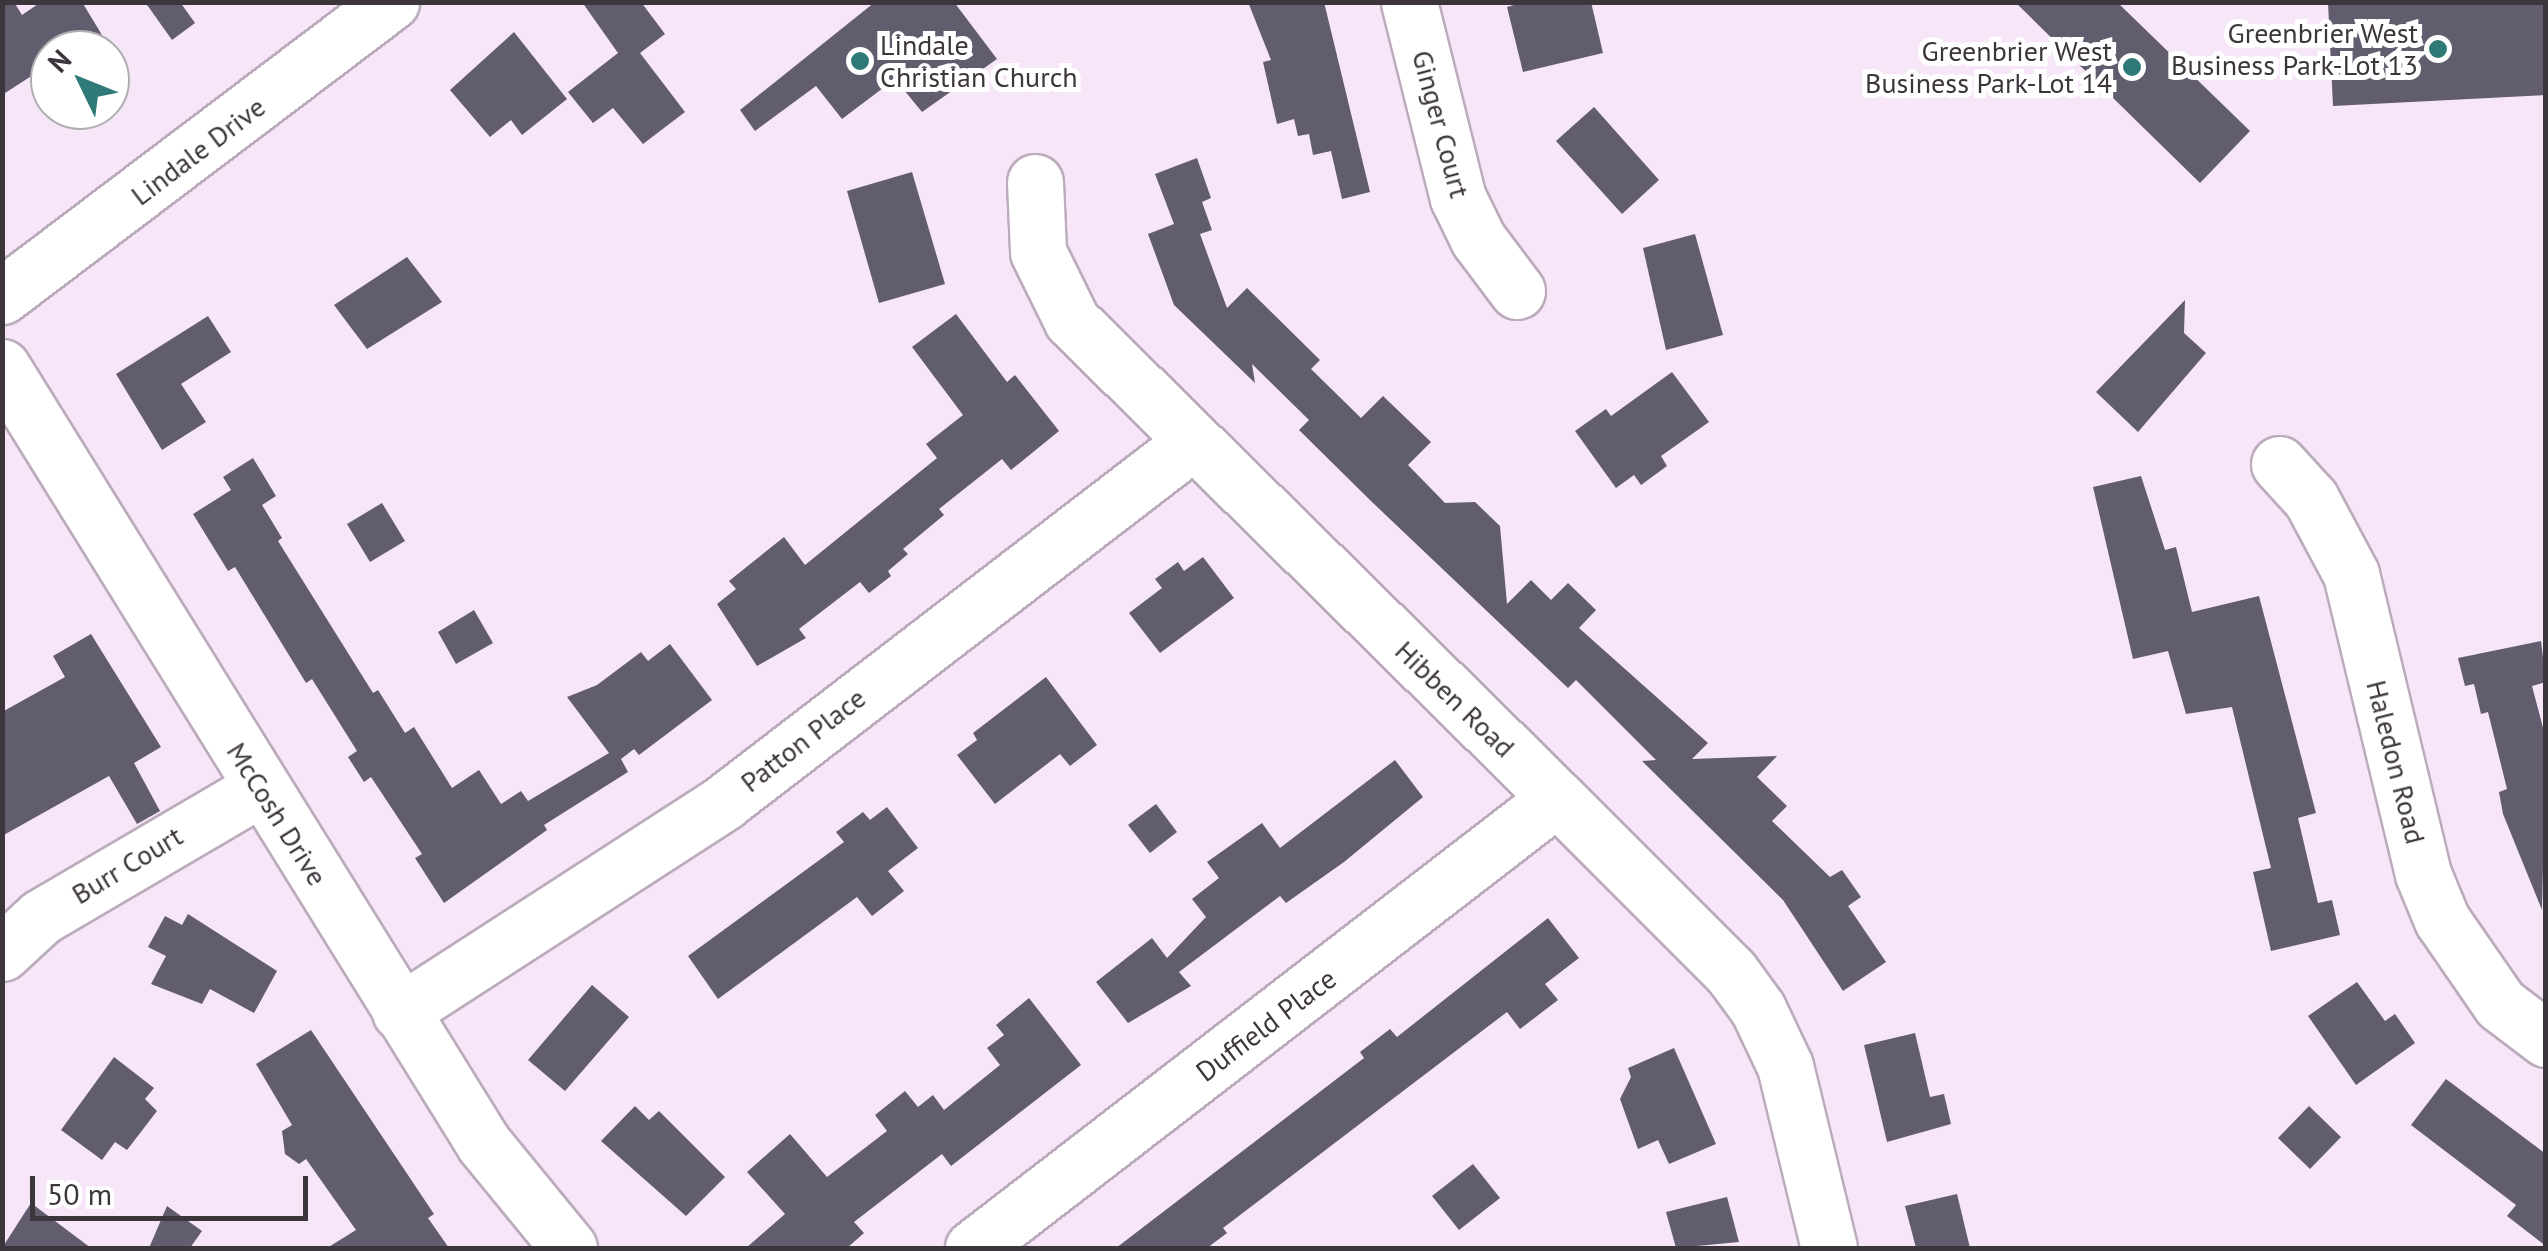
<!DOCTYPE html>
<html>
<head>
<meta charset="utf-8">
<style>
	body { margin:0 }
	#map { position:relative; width:2548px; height:1251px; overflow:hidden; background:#f7e6f8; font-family:"PT Sans",sans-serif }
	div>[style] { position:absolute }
	.building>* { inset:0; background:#625c6f }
	.roads { filter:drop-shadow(2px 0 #bbabbc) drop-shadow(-2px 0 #bbabbc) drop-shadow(0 2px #bbabbc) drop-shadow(0 -2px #bbabbc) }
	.minor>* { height:55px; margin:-27.5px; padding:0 27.5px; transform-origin:27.5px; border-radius:27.5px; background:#fff }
	.dots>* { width:28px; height:28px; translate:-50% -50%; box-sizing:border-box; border:5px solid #fff; border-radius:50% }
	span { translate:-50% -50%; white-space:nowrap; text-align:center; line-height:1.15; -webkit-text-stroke:10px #fff; paint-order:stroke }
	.poi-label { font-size:28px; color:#3c353c }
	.right { translate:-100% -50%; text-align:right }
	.left { translate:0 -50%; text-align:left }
	.street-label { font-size:28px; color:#3c353c }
	.frame { position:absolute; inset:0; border:5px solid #3c353c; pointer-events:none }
	.north { position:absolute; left:30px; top:30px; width:100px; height:100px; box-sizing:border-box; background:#fff; border:2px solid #b1aeb1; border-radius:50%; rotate:313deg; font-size:28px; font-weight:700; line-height:40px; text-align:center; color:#3c353c }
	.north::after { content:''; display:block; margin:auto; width:35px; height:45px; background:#2f7976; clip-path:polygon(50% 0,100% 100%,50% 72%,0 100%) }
	.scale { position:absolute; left:30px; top:1176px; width:278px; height:45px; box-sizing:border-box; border:5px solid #3c353c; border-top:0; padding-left:12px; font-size:30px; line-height:35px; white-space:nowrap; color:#3c353c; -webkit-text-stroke:8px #fff; paint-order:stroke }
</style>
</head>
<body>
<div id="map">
	<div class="building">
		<div style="clip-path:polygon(2px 2px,14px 2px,22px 15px,41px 2px,82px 2px,102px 35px,78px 50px,50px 50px,50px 64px,2px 95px)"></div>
		<div style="clip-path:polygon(145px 2px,180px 2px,195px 23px,172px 40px)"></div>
		<div style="clip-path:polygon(582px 2px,641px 2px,665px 34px,640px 53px,685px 112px,643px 144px,613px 108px,593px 123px,568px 92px,618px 53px)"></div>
		<div style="clip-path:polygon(875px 2px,954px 2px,997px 59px,922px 112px,895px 79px,842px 119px,816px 86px,755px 131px,740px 110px)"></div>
		<div style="clip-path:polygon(1248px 2px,1324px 2px,1370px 192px,1342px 199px,1331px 151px,1313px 155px,1309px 134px,1298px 136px,1294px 119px,1277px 124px,1263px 62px,1271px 60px)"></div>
		<div style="clip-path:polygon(1524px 2px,1591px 2px,1603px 53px,1523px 72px,1507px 7px)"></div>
		<div style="clip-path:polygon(2015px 2px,2117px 2px,2250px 131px,2200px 183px)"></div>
		<div style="clip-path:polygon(2328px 2px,2546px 2px,2546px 95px,2333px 106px)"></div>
		<div style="clip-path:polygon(514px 32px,567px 99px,522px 135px,511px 120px,490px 137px,450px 90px)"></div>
		<div style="clip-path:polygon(1594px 107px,1659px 180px,1622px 214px,1556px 141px)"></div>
		<div style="clip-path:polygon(1197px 158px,1211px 198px,1202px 202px,1212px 230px,1200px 234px,1227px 308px,1247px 288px,1320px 360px,1311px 369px,1361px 418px,1383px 396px,1431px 442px,1408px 465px,1445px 503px,1475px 502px,1500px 526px,1507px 604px,1531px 580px,1551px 600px,1568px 583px,1596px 610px,1579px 628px,1708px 743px,1692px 759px,1777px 756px,1757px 777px,1787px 806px,1772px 821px,1830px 877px,1842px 870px,1861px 897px,1848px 906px,1886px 962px,1843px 991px,1783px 900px,1642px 761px,1656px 760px,1576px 680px,1568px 688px,1372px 502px,1299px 430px,1309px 420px,1252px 364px,1255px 383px,1174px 305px,1148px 234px,1174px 224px,1155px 174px)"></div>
		<div style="clip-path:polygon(912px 172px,945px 284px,879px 303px,847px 191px)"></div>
		<div style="clip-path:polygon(1695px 234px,1723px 335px,1666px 350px,1643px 248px)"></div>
		<div style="clip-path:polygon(407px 257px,442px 302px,367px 349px,334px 305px)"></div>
		<div style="clip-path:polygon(2185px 300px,2184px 333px,2206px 353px,2138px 432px,2096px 392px)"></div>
		<div style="clip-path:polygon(956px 314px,1007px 382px,1015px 375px,1059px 431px,1011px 470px,1002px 459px,939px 509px,944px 515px,903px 549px,908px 554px,888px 571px,891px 576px,869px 593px,860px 582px,799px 629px,806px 638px,757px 666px,717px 604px,736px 589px,729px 581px,784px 537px,805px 565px,937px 458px,926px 444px,963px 415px,912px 347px)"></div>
		<div style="clip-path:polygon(208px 316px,231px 352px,181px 384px,206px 422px,162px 450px,116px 374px)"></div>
		<div style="clip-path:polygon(1672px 372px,1709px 422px,1661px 456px,1667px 466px,1641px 485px,1634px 475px,1616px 488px,1575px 431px,1606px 409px,1611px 416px)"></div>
		<div style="clip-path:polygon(253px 458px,276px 496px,262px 505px,282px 538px,278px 541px,373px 693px,378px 690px,405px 733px,414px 727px,452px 788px,479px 770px,501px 804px,521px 791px,528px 801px,609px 753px,567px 697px,597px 685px,641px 652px,648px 661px,670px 644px,712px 700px,639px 755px,634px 749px,621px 759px,628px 772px,544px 825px,547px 830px,444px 903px,415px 858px,422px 854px,371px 777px,364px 782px,348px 757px,357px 751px,312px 679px,306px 683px,235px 567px,228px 571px,193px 514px,231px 490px,223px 477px)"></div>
		<div style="clip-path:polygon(2141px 476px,2165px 550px,2176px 547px,2192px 612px,2259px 596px,2316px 813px,2298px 818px,2318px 903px,2332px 900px,2340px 935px,2271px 951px,2253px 872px,2271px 868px,2232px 707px,2186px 714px,2168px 651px,2133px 659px,2093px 487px)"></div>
		<div style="clip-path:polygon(382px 503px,405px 541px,370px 562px,347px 524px)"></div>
		<div style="clip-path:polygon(1203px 557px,1234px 598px,1160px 653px,1129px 613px,1162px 588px,1155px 579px,1178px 562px,1184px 571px)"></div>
		<div style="clip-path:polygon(474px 610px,493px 643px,456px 664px,438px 632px)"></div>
		<div style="clip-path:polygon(91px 634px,161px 747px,134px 763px,160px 811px,137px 824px,109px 776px,2px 836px,2px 712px,65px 677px,53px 656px)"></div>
		<div style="clip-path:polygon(2541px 641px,2546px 682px,2532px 686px,2546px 739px,2542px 910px,2503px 814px,2499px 792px,2507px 789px,2488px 712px,2481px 714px,2474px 684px,2465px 686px,2458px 658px)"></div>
		<div style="clip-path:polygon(1046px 677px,1097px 745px,1070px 766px,1060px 754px,995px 804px,957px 755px,977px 740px,973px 733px)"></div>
		<div style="clip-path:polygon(1395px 760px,1423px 797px,1344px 862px,1286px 903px,1280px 896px,1179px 972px,1191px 986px,1128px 1023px,1096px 982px,1152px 938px,1167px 958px,1206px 917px,1192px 899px,1219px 878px,1207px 862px,1262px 823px,1280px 848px)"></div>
		<div style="clip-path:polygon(1156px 804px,1177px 832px,1150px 853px,1128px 825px)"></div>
		<div style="clip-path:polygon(887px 807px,918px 848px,888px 871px,904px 891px,872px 916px,857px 897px,718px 999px,688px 956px,844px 842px,836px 832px,863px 812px,870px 820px)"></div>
		<div style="clip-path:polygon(188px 914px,277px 971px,254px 1013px,210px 989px,202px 1004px,151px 984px,166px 956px,148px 947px,165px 916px,182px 925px)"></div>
		<div style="clip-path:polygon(1548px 918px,1579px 958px,1545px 984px,1558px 1000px,1520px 1029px,1507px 1012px,1223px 1228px,1227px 1233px,1207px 1248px,1116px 1248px,1364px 1058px,1360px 1052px,1390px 1029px,1397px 1037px)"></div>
		<div style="clip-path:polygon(2357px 982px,2385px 1021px,2395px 1014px,2415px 1043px,2356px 1085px,2308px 1016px)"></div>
		<div style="clip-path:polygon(592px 985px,629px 1017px,565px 1091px,528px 1060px)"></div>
		<div style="clip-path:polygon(1029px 998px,1081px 1065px,951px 1166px,942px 1154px,854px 1222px,864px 1233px,847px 1248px,746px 1248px,785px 1214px,747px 1172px,790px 1134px,827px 1177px,887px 1131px,875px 1115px,905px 1091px,918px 1107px,933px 1095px,944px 1110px,1000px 1065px,987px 1048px,1004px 1035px,996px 1025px)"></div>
		<div style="clip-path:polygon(311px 1030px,434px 1214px,428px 1218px,449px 1248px,327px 1248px,356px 1230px,306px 1159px,299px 1164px,285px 1154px,282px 1131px,292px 1125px,256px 1064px)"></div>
		<div style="clip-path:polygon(1915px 1033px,1930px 1097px,1944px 1094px,1951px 1124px,1887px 1142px,1864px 1045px)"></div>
		<div style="clip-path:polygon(1674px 1048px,1716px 1144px,1669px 1164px,1658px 1140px,1638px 1149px,1620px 1099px,1631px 1077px,1628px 1068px)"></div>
		<div style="clip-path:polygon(114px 1057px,154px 1088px,145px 1099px,157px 1111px,127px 1150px,115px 1142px,102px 1160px,61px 1130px)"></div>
		<div style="clip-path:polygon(2446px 1079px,2546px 1154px,2546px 1246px,2507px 1216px,2516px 1205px,2411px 1125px)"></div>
		<div style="clip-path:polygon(635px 1106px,649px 1120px,659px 1111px,725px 1177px,686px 1216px,601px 1141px)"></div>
		<div style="clip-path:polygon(2309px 1106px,2341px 1137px,2310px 1169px,2278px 1138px)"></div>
		<div style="clip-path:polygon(1473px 1164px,1500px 1198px,1459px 1230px,1432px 1196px)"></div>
		<div style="clip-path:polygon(1957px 1194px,1970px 1248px,1916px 1248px,1905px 1206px)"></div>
		<div style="clip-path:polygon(1727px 1197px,1739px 1242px,1676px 1248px,1666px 1212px)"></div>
		<div style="clip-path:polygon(31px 1203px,91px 1248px,2px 1248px)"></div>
		<div style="clip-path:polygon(167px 1206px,202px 1231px,190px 1248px,149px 1248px)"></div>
	</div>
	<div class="roads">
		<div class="minor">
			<div style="left:1409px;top:2px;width:202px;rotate:76deg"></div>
			<div style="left:1458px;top:198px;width:46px;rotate:64deg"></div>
			<div style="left:1478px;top:239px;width:65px;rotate:53.1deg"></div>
			<div style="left:1035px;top:182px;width:70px;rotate:87.5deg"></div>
			<div style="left:1038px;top:252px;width:77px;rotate:63.8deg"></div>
			<div style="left:1072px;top:321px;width:680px;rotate:44.52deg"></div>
			<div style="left:1557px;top:798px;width:246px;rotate:45deg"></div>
			<div style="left:1731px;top:972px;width:46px;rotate:53.9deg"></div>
			<div style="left:1758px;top:1009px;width:63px;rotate:64.7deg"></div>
			<div style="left:1785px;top:1066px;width:187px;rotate:76.4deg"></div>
			<div style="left:2px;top:296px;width:488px;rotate:-37.1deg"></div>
			<div style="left:2px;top:367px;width:914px;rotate:58.19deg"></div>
			<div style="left:484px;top:1144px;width:134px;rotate:50.7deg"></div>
			<div style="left:2279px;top:464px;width:47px;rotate:47.6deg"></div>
			<div style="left:2311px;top:499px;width:85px;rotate:61.9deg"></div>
			<div style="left:2351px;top:574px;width:309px;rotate:76.5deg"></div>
			<div style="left:2423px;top:874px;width:50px;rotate:67.6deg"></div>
			<div style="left:2442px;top:920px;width:102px;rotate:55.4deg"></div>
			<div style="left:2500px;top:1004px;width:58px;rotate:37.3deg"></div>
			<div style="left:2px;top:953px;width:53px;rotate:-42.7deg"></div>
			<div style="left:41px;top:917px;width:255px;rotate:-30.4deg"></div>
			<div style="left:400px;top:1012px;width:386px;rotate:-32.9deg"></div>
			<div style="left:724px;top:802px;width:588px;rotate:-37.53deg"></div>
			<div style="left:973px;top:1248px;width:737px;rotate:-37.62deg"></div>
		</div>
	</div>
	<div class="dots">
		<div style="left:2438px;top:49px;background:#2f7976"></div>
		<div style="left:860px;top:61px;background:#2f7976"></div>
		<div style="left:2132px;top:67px;background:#2f7976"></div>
	</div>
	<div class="poi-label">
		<span class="right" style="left:2418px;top:49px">Greenbrier West<br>Business Park-Lot 13</span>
		<span class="left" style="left:880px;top:61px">Lindale<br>Christian Church</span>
		<span class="right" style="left:2112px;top:67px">Greenbrier West<br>Business Park-Lot 14</span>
	</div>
	<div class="street-label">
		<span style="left:1441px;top:124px;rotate:75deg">Ginger Court</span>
		<span style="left:198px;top:151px;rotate:-37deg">Lindale Drive</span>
		<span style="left:1455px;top:699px;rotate:44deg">Hibben Road</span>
		<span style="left:803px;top:740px;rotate:-38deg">Patton Place</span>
		<span style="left:2396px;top:762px;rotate:76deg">Haledon Road</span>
		<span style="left:277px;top:814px;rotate:58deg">McCosh Drive</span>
		<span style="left:127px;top:865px;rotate:-31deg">Burr Court</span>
		<span style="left:1266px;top:1025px;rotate:-37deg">Duffield Place</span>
	</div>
	<div class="frame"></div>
	<div class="north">N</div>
	<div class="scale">50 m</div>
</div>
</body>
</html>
